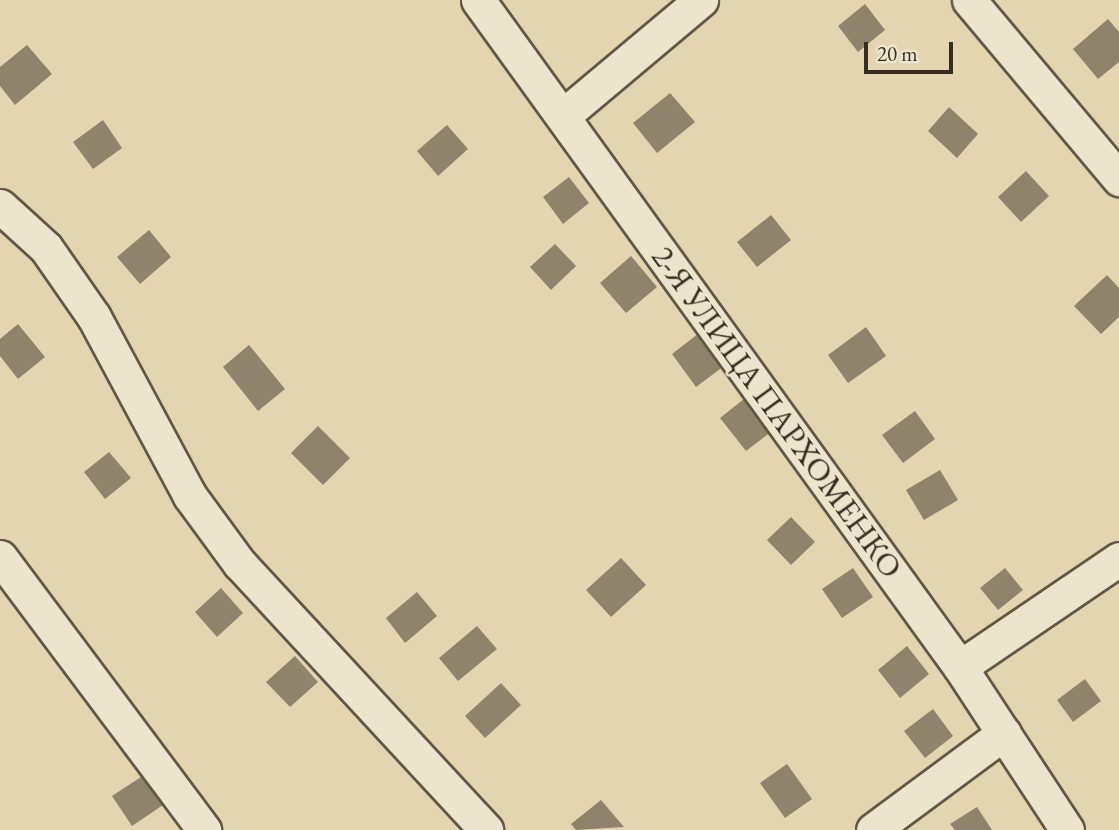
<!DOCTYPE html>
<html>
<head>
<meta charset="utf-8">
<style>
	body { margin:0 }
	#map { position:relative; width:1119px; height:830px; overflow:hidden; background:#e2d5b0; font-family:"EB Garamond",serif }
	div>[style] { position:absolute }
	.building>* { inset:0; background:#8f846b }
	.roads { filter:drop-shadow(2px 0 #615745) drop-shadow(-2px 0 #615745) drop-shadow(0 2px #615745) drop-shadow(0 -2px #615745) }
	.street>* { height:33px; margin:-16.5px; padding:0 16.5px; transform-origin:16.5px; border-radius:16.5px; background:#ece4cc }
	span { translate:-50% -50%; white-space:nowrap; text-align:center; line-height:1.15; -webkit-text-stroke:5px #ece4cc; paint-order:stroke }
	.street-label { font-size:32px; color:#362d21 }
	.scale { position:absolute; left:864px; top:42px; width:89px; height:32px; box-sizing:border-box; border:4px solid #362d21; border-top:0; padding-left:9px; font-size:21px; line-height:24px; white-space:nowrap; color:#362d21; -webkit-text-stroke:5px #ece4cc; paint-order:stroke }
</style>
</head>
<body>
<div id="map">
	<div class="building">
		<div style="clip-path:polygon(865px 4px,885px 30px,858px 52px,838px 26px)"></div>
		<div style="clip-path:polygon(1108px 19px,1119px 32px,1119px 62px,1098px 79px,1073px 49px)"></div>
		<div style="clip-path:polygon(27px 45px,52px 74px,15px 105px,0 86px,0 67px)"></div>
		<div style="clip-path:polygon(670px 93px,695px 122px,657px 153px,633px 123px)"></div>
		<div style="clip-path:polygon(949px 107px,978px 134px,957px 158px,928px 131px)"></div>
		<div style="clip-path:polygon(103px 120px,122px 148px,93px 169px,73px 142px)"></div>
		<div style="clip-path:polygon(447px 125px,468px 149px,438px 176px,417px 151px)"></div>
		<div style="clip-path:polygon(1026px 171px,1049px 196px,1021px 222px,998px 197px)"></div>
		<div style="clip-path:polygon(569px 177px,589px 203px,563px 224px,543px 197px)"></div>
		<div style="clip-path:polygon(771px 215px,791px 240px,757px 267px,737px 242px)"></div>
		<div style="clip-path:polygon(149px 230px,171px 257px,140px 284px,117px 257px)"></div>
		<div style="clip-path:polygon(555px 244px,576px 266px,551px 290px,530px 267px)"></div>
		<div style="clip-path:polygon(631px 256px,657px 287px,626px 313px,600px 283px)"></div>
		<div style="clip-path:polygon(1107px 275px,1119px 288px,1119px 317px,1101px 334px,1074px 306px)"></div>
		<div style="clip-path:polygon(18px 324px,45px 357px,18px 379px,0 356px,0 339px)"></div>
		<div style="clip-path:polygon(866px 327px,886px 356px,848px 383px,828px 355px)"></div>
		<div style="clip-path:polygon(703px 330px,728px 363px,696px 387px,672px 354px)"></div>
		<div style="clip-path:polygon(249px 345px,285px 389px,258px 411px,223px 367px)"></div>
		<div style="clip-path:polygon(749px 395px,775px 429px,746px 451px,720px 418px)"></div>
		<div style="clip-path:polygon(915px 411px,935px 439px,903px 463px,882px 435px)"></div>
		<div style="clip-path:polygon(318px 426px,350px 458px,323px 485px,291px 453px)"></div>
		<div style="clip-path:polygon(109px 452px,131px 478px,105px 499px,84px 472px)"></div>
		<div style="clip-path:polygon(940px 470px,958px 500px,924px 520px,906px 490px)"></div>
		<div style="clip-path:polygon(791px 517px,815px 542px,791px 565px,767px 540px)"></div>
		<div style="clip-path:polygon(621px 558px,646px 585px,611px 617px,586px 590px)"></div>
		<div style="clip-path:polygon(853px 568px,873px 597px,842px 618px,822px 589px)"></div>
		<div style="clip-path:polygon(1005px 568px,1023px 590px,998px 610px,980px 588px)"></div>
		<div style="clip-path:polygon(221px 588px,243px 613px,217px 637px,195px 612px)"></div>
		<div style="clip-path:polygon(417px 592px,437px 616px,405px 643px,386px 618px)"></div>
		<div style="clip-path:polygon(477px 626px,497px 649px,458px 681px,439px 658px)"></div>
		<div style="clip-path:polygon(907px 646px,929px 674px,900px 698px,878px 670px)"></div>
		<div style="clip-path:polygon(295px 656px,318px 682px,290px 707px,266px 682px)"></div>
		<div style="clip-path:polygon(1085px 679px,1101px 701px,1073px 722px,1057px 700px)"></div>
		<div style="clip-path:polygon(501px 683px,521px 705px,485px 738px,465px 716px)"></div>
		<div style="clip-path:polygon(933px 709px,953px 736px,925px 758px,904px 731px)"></div>
		<div style="clip-path:polygon(787px 764px,812px 799px,785px 818px,760px 783px)"></div>
		<div style="clip-path:polygon(144px 775px,163px 805px,132px 826px,112px 796px)"></div>
		<div style="clip-path:polygon(601px 800px,624px 827px,576px 830px,571px 824px)"></div>
		<div style="clip-path:polygon(977px 807px,992px 830px,955px 830px,950px 824px)"></div>
	</div>
	<div class="roads">
		<div class="street">
			<div style="left:478px;top:0;width:823px;rotate:54.15deg"></div>
			<div style="left:960px;top:667px;width:195px;rotate:56.7deg"></div>
			<div style="left:969px;top:0;width:234px;rotate:50deg"></div>
			<div style="left:564px;top:115px;width:179px;rotate:-40deg"></div>
			<div style="left:0;top:206px;width:62px;rotate:42.4deg"></div>
			<div style="left:46px;top:248px;width:84px;rotate:55.2deg"></div>
			<div style="left:94px;top:317px;width:203px;rotate:61.8deg"></div>
			<div style="left:190px;top:496px;width:83px;rotate:53.8deg"></div>
			<div style="left:239px;top:563px;width:364px;rotate:47.2deg"></div>
			<div style="left:0;top:557px;width:341px;rotate:53.2deg"></div>
			<div style="left:960px;top:667px;width:192px;rotate:-34.2deg"></div>
			<div style="left:873px;top:830px;width:163px;rotate:-36.5deg"></div>
		</div>
	</div>
	<div class="street-label">
		<span style="left:777px;top:412px;rotate:54deg">2-Я УЛИЦА ПАРХОМЕНКО</span>
	</div>
	<div class="scale">20 m</div>
</div>
</body>
</html>
